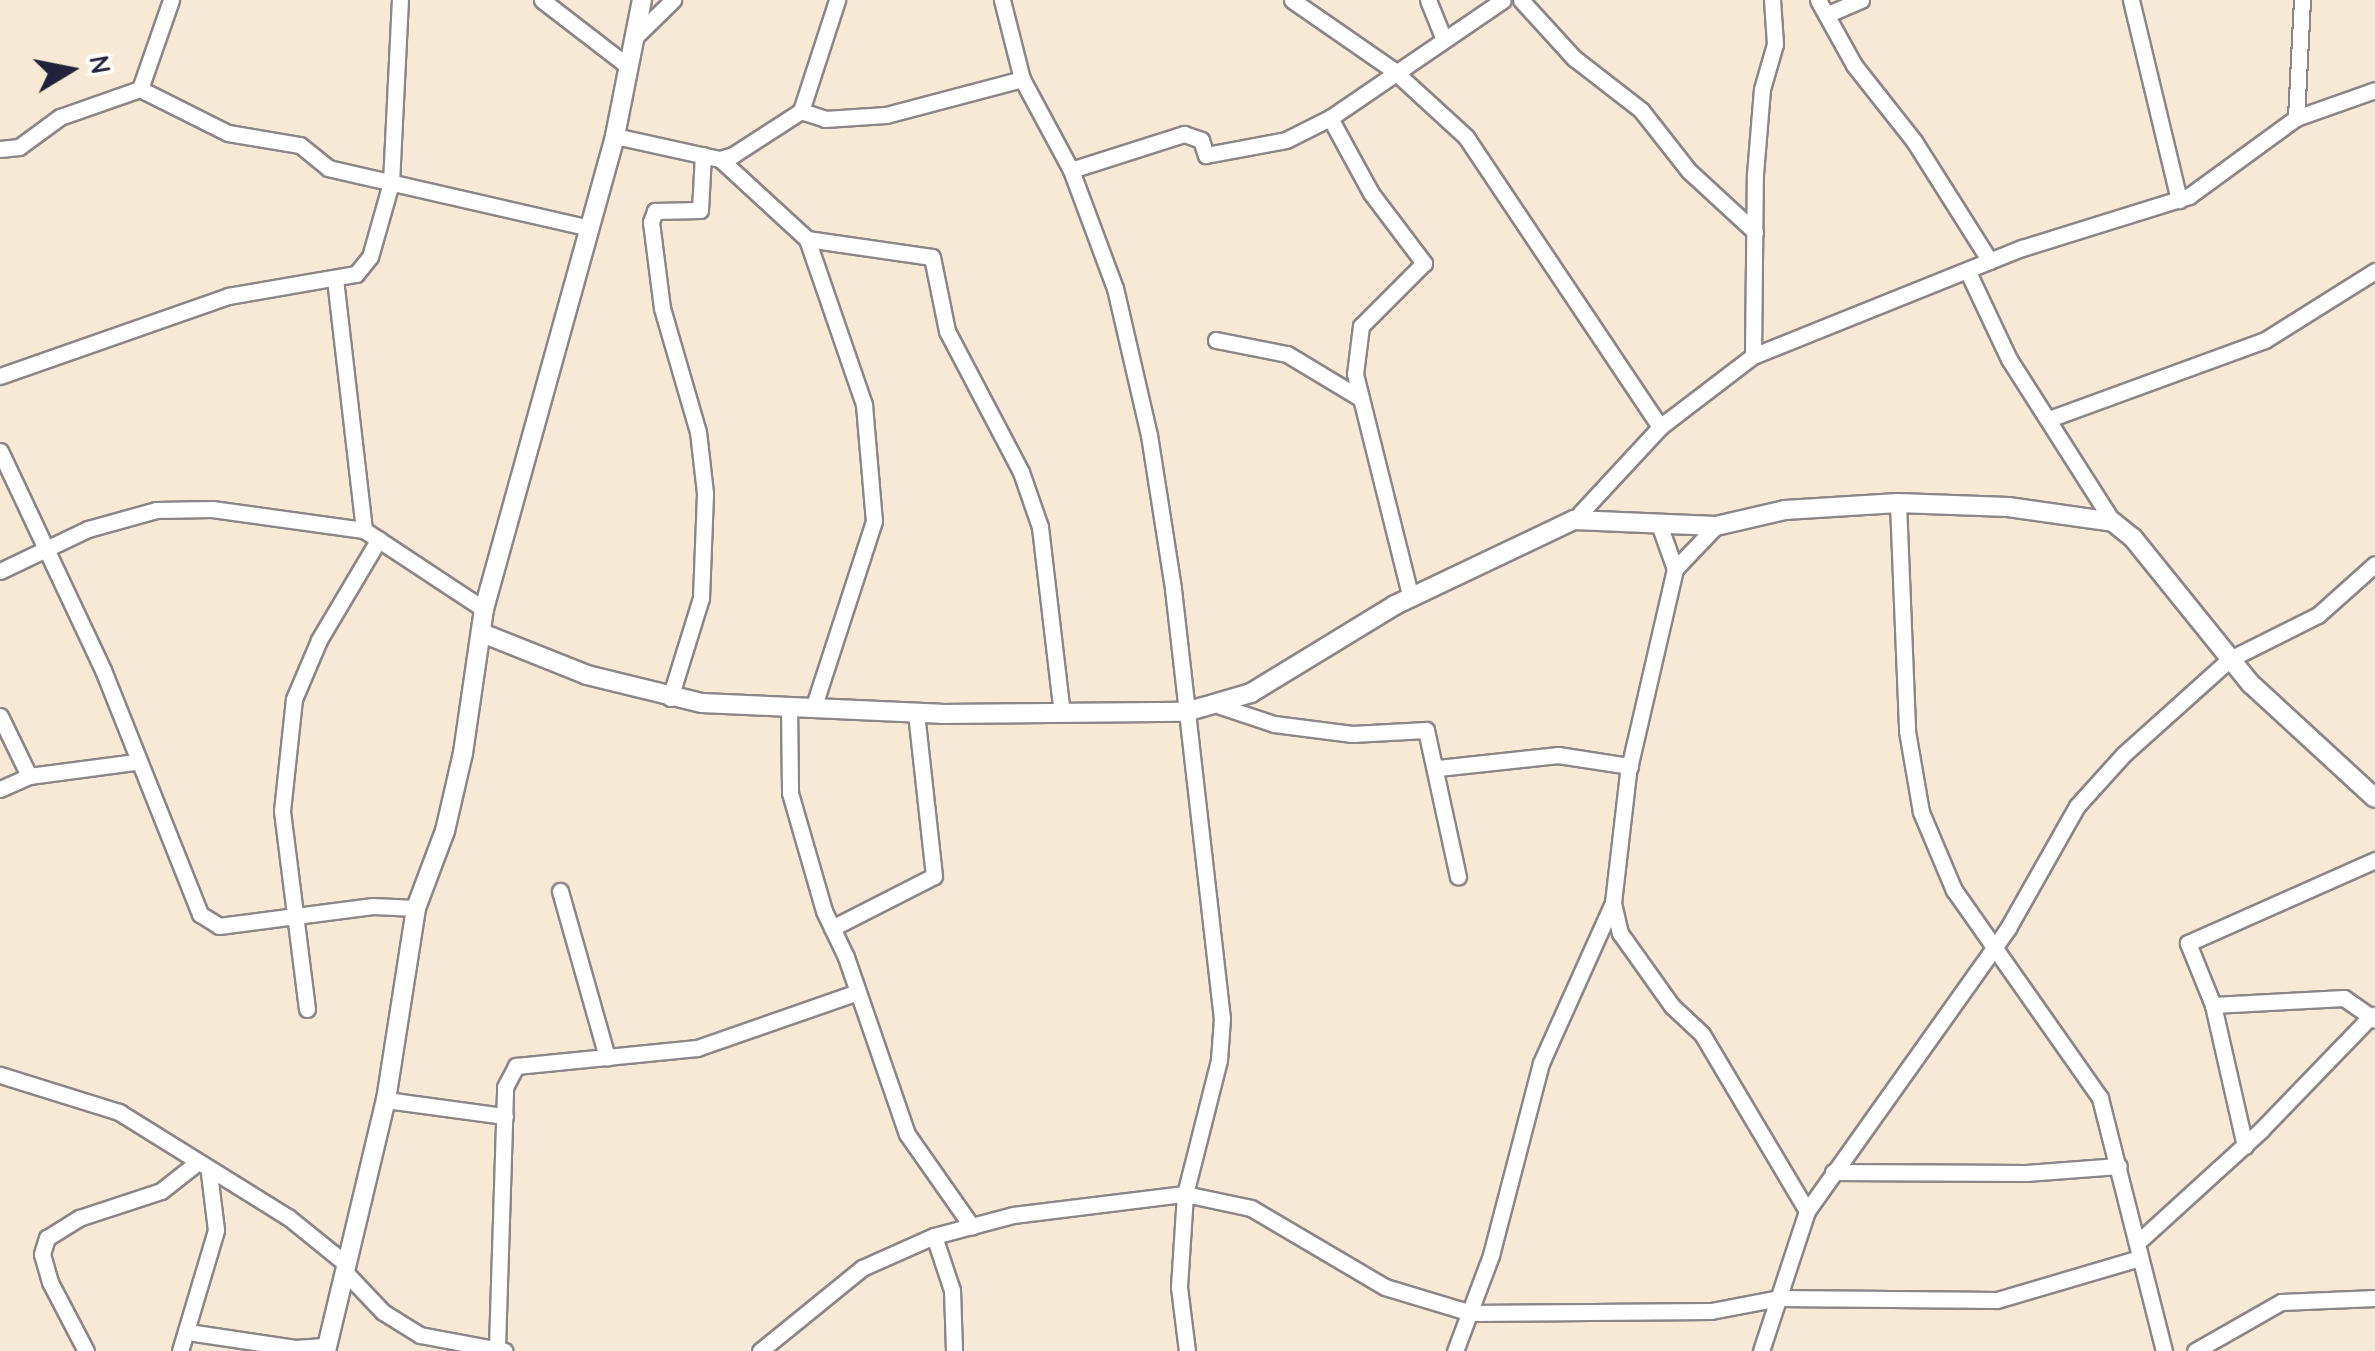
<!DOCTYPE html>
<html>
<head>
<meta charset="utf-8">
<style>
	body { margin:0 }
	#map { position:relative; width:2375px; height:1351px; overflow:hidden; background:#f6ead6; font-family:"Comic Neue",sans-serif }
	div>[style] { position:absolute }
	.roads { filter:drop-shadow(2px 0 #8c8688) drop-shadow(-2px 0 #8c8688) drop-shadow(0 2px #8c8688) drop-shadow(0 -2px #8c8688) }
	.minor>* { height:15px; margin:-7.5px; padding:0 7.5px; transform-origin:7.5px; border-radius:7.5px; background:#fff }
	.tertiary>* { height:18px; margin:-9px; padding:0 9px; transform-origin:9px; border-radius:9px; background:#fff }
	span { translate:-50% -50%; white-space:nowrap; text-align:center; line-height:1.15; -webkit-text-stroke:9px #fdfcf7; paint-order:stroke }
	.north { position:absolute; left:20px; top:20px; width:100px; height:100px; -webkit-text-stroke:8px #fdfcf7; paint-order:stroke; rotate:80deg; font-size:28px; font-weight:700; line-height:40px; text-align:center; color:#22223b }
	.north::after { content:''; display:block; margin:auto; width:35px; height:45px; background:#22223b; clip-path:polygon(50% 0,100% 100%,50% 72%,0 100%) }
</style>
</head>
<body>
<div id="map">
	<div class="roads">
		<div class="minor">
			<div style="left:542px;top:0;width:110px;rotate:37.6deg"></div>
			<div style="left:1002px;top:0;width:81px;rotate:75.8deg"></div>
			<div style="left:1022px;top:79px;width:103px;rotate:61.7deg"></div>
			<div style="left:1071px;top:170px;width:126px;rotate:69.6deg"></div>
			<div style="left:1115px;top:288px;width:151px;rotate:77deg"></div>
			<div style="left:1149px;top:435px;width:156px;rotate:81.1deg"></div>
			<div style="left:1173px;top:589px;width:432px;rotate:83.5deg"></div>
			<div style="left:1222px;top:1018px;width:42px;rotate:94.1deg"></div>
			<div style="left:1219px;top:1060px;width:138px;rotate:104.2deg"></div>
			<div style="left:1185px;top:1194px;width:93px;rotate:93.7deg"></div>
			<div style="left:1179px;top:1287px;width:64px;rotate:82.9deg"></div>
			<div style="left:1292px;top:0;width:123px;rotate:34.7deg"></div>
			<div style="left:1393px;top:70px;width:99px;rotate:42.5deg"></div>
			<div style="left:1466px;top:137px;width:349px;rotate:56.2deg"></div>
			<div style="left:1428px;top:0;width:40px;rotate:68deg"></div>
			<div style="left:1521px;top:0;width:79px;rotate:47.6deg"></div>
			<div style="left:1574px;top:58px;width:85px;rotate:37.8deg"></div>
			<div style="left:1641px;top:110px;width:78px;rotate:51.8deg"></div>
			<div style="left:1689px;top:171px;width:90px;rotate:42.7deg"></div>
			<div style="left:1818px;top:0;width:74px;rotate:61deg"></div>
			<div style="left:1854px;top:65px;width:97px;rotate:51.7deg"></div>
			<div style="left:1914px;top:141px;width:142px;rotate:57.7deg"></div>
			<div style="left:2131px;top:0;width:206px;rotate:76.5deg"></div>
			<div style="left:1828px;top:14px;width:36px;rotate:-23deg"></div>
			<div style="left:636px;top:36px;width:52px;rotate:-44.2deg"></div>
			<div style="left:140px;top:89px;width:94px;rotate:-70.8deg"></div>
			<div style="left:801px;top:111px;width:25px;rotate:18deg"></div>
			<div style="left:825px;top:119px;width:61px;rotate:-3.8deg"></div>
			<div style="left:886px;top:115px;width:141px;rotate:-14.8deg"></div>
			<div style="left:1330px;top:118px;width:85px;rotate:61.3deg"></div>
			<div style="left:1371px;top:193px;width:88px;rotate:52.9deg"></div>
			<div style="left:1424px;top:263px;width:89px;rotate:135deg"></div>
			<div style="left:1361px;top:326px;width:48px;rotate:97.1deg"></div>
			<div style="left:1355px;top:374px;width:231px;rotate:76deg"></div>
			<div style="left:2296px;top:118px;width:118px;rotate:-87.1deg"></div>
			<div style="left:615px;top:136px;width:107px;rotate:12.4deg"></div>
			<div style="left:720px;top:159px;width:14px;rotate:-17deg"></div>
			<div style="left:733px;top:155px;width:81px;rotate:-32.9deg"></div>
			<div style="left:801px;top:111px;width:117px;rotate:-72deg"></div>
			<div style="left:0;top:149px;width:19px;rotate:-6deg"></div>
			<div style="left:19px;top:147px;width:51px;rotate:-36.2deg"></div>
			<div style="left:60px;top:117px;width:85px;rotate:-19.3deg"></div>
			<div style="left:140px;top:89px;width:98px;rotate:26.6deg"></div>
			<div style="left:228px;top:133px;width:73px;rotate:9.5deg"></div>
			<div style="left:300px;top:145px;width:36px;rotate:39deg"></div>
			<div style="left:328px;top:168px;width:268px;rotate:12.9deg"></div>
			<div style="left:720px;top:159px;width:118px;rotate:42.6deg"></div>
			<div style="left:807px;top:239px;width:176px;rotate:71deg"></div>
			<div style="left:864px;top:405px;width:116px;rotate:85.1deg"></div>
			<div style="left:874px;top:521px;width:194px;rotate:108deg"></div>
			<div style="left:1071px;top:170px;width:119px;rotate:-17.7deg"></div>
			<div style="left:1184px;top:134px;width:18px;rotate:19deg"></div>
			<div style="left:1201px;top:140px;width:16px;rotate:72deg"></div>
			<div style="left:1206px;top:155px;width:81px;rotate:-10.6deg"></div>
			<div style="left:1286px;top:140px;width:49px;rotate:-26.6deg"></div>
			<div style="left:1330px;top:118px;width:209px;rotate:-34.3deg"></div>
			<div style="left:807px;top:239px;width:126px;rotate:8.2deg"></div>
			<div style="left:932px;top:257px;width:76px;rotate:78.5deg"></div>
			<div style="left:947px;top:331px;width:159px;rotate:62.3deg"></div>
			<div style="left:1021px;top:472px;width:58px;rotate:70.9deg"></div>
			<div style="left:1040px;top:527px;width:188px;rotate:83.3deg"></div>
			<div style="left:1968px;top:272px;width:96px;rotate:64.8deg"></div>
			<div style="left:2009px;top:359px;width:193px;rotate:57.5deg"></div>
			<div style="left:335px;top:279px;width:253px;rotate:83.4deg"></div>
			<div style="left:1216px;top:340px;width:72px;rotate:11.2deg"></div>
			<div style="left:1287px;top:354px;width:85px;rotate:31.1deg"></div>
			<div style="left:1753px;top:356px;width:182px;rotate:-89.4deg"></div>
			<div style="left:1755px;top:174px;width:85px;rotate:-85.3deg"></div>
			<div style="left:1762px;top:89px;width:47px;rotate:-73.9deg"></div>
			<div style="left:1775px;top:44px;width:44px;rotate:-93.9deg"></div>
			<div style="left:0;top:376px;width:242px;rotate:-19.3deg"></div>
			<div style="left:228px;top:296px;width:130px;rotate:-9.8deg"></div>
			<div style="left:356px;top:274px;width:22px;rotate:-51deg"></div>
			<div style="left:370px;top:257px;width:77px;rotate:-74.2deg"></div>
			<div style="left:391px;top:183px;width:183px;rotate:-87.2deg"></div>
			<div style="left:2049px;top:419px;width:230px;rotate:-20.1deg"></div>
			<div style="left:2265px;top:340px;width:130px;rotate:-32.1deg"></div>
			<div style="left:0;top:451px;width:242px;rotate:64.8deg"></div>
			<div style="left:103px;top:670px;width:263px;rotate:68.3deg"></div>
			<div style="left:200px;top:914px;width:22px;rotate:32deg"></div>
			<div style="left:219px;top:926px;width:155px;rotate:-7.4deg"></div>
			<div style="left:373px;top:906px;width:43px;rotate:2.7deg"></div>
			<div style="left:1898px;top:503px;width:228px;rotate:87.7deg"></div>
			<div style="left:1907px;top:731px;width:82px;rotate:80.2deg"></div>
			<div style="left:1921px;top:812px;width:85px;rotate:67.1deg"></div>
			<div style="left:1954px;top:890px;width:254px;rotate:54.9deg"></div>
			<div style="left:2100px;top:1098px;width:261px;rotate:75.8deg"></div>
			<div style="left:1574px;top:520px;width:127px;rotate:-47.2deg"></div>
			<div style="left:1660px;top:427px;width:117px;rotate:-37.4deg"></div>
			<div style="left:1753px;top:356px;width:290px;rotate:-21.9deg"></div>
			<div style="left:2022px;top:248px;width:175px;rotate:-17.3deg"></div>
			<div style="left:2189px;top:196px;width:132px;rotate:-36.1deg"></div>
			<div style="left:2296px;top:118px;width:84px;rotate:-19.5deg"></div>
			<div style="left:1659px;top:524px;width:48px;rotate:70.4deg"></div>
			<div style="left:1675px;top:569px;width:209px;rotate:103deg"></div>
			<div style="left:1628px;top:773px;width:131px;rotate:96.6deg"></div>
			<div style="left:1613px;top:903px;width:31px;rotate:77deg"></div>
			<div style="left:1620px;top:933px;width:90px;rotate:54.5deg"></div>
			<div style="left:1672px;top:1006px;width:41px;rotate:43deg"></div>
			<div style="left:1702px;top:1034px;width:206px;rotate:59.3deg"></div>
			<div style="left:1675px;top:569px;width:59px;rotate:-46.4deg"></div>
			<div style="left:0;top:571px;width:98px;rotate:-25.5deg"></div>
			<div style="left:88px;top:529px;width:71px;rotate:-15.6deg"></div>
			<div style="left:156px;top:510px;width:56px;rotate:-1deg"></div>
			<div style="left:212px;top:509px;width:153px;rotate:7.9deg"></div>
			<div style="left:364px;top:530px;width:144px;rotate:33.4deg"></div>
			<div style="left:670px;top:698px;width:105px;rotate:-72.8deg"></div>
			<div style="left:701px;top:598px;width:105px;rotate:-87.8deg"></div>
			<div style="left:705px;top:493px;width:61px;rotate:-96.5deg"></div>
			<div style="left:698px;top:432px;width:129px;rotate:-106.2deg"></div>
			<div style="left:662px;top:308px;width:87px;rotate:-97.3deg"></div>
			<div style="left:651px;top:222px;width:12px;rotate:-70deg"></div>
			<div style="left:655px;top:211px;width:45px;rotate:-1.3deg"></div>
			<div style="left:700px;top:210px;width:55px;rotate:-86.9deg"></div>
			<div style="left:789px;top:706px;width:87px;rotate:89.3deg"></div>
			<div style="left:790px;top:793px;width:123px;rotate:73.9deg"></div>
			<div style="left:824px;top:911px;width:51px;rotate:64.4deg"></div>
			<div style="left:846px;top:957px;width:187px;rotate:71deg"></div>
			<div style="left:907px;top:1134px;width:113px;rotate:55deg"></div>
			<div style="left:1220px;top:706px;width:57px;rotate:18.4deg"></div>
			<div style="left:1274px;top:724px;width:79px;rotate:7.3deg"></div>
			<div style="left:1352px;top:734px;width:74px;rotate:-3.1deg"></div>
			<div style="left:1426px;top:730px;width:150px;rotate:77.7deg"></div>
			<div style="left:0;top:716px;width:67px;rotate:64.2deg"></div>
			<div style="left:1438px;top:768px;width:121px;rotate:-6.2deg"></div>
			<div style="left:1558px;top:755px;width:73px;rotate:8.7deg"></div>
			<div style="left:0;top:789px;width:32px;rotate:-24deg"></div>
			<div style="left:29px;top:776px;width:108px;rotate:-7.5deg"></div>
			<div style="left:560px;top:891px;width:173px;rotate:74.2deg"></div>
			<div style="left:832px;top:928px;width:114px;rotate:-27deg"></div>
			<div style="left:934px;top:876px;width:163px;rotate:-96.3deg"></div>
			<div style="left:2213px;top:1005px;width:131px;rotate:-3.1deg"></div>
			<div style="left:2344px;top:998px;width:38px;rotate:35deg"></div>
			<div style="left:307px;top:1009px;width:200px;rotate:-97.2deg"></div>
			<div style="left:282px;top:811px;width:113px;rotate:-83.9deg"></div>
			<div style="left:294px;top:699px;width:64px;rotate:-67deg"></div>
			<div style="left:319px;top:640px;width:117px;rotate:-59.3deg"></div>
			<div style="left:0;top:1075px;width:125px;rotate:17.3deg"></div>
			<div style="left:119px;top:1112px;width:199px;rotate:31.9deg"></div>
			<div style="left:288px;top:1217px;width:75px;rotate:39deg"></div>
			<div style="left:386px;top:1100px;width:120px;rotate:7.7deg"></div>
			<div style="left:2245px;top:1146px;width:145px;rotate:-102.8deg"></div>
			<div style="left:2213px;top:1005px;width:67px;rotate:-112deg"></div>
			<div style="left:2188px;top:943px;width:205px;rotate:-23.9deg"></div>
			<div style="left:1833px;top:1172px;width:193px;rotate:0.3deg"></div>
			<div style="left:2026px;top:1173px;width:93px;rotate:-4.3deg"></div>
			<div style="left:934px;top:1236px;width:57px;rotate:71.6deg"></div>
			<div style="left:952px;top:1290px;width:61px;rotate:88.1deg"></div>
			<div style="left:2137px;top:1243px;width:168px;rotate:-42.3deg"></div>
			<div style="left:2261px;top:1130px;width:160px;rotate:-46deg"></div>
			<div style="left:345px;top:1272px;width:55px;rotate:46.5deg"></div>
			<div style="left:383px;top:1312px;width:44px;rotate:31.9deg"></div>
			<div style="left:420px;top:1335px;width:86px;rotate:10.7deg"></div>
			<div style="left:188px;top:1332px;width:108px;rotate:8.5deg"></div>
			<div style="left:295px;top:1348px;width:32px;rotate:-4deg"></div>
			<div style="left:497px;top:1347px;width:260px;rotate:-88.2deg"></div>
			<div style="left:505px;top:1087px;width:24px;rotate:-62deg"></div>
			<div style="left:516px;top:1066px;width:182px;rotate:-5.7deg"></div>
			<div style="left:697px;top:1048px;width:170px;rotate:-19.2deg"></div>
			<div style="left:86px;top:1351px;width:78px;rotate:-117.6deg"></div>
			<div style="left:50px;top:1282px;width:29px;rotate:-106deg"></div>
			<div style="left:42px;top:1254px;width:17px;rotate:-73deg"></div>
			<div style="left:47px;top:1238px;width:38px;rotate:-32deg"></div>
			<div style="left:79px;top:1218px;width:86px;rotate:-18.2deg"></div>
			<div style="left:161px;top:1191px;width:47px;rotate:-38.1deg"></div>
			<div style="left:180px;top:1351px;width:126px;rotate:-73.4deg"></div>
			<div style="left:216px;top:1230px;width:57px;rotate:-97deg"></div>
			<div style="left:760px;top:1351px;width:132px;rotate:-39.1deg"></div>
			<div style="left:862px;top:1268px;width:79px;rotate:-24deg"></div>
			<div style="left:934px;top:1236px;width:82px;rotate:-14.9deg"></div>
			<div style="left:1013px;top:1215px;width:173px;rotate:-7deg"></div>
			<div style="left:1185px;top:1194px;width:67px;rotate:12deg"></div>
			<div style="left:1251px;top:1208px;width:156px;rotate:30.5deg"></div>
			<div style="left:1385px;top:1287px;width:90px;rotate:16.8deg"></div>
			<div style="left:1471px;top:1313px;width:240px;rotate:-0.5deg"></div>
			<div style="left:1711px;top:1311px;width:69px;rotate:-10.8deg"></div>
			<div style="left:1779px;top:1298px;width:218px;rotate:0.5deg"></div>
			<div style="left:1997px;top:1300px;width:149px;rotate:-16.4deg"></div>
			<div style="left:1455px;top:1351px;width:103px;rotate:-69.4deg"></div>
			<div style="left:1491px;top:1255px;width:198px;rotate:-75.4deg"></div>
			<div style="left:1541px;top:1063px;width:175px;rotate:-65.8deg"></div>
			<div style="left:1761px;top:1351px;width:147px;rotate:-71.8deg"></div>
			<div style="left:1807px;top:1211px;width:347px;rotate:-54.6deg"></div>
			<div style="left:2008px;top:928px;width:140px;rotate:-60.5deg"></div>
			<div style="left:2077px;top:806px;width:70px;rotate:-47.9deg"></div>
			<div style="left:2124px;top:754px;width:142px;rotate:-41.9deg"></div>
			<div style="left:2230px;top:659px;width:98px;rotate:-26.6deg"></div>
			<div style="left:2318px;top:615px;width:76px;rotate:-41.8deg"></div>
			<div style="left:2195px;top:1351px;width:99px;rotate:-29.7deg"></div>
			<div style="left:2281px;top:1302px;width:94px;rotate:-2.4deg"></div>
		</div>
		<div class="tertiary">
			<div style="left:482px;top:633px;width:113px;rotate:21.8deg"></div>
			<div style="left:587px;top:675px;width:118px;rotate:13.7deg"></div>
			<div style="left:702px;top:703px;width:239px;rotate:2.6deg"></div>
			<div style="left:941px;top:714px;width:245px;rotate:-0.5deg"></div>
			<div style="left:1186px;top:712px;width:68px;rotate:-16.3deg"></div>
			<div style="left:1251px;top:693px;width:169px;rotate:-31.4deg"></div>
			<div style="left:1395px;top:605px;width:198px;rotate:-25.4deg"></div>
			<div style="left:1574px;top:520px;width:142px;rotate:2.4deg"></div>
			<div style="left:1716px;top:526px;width:71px;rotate:-13.1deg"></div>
			<div style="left:1785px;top:510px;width:113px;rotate:-3.5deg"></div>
			<div style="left:1898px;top:503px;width:110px;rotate:2.1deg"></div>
			<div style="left:2008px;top:507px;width:106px;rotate:8.1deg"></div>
			<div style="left:2113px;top:522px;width:26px;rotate:39deg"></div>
			<div style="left:2133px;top:538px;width:188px;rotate:51.1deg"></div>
			<div style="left:2251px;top:684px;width:168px;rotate:42.6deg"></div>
			<div style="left:326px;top:1351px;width:258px;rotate:-76.6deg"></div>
			<div style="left:386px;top:1100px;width:194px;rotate:-81.1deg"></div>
			<div style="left:416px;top:908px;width:82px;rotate:-69.4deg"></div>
			<div style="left:445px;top:831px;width:80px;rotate:-77deg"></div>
			<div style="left:463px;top:753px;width:146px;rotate:-81.7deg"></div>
			<div style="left:484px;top:609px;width:491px;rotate:-74.5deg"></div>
			<div style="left:615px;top:136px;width:139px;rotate:-78.8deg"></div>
		</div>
	</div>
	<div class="north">N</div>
</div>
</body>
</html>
